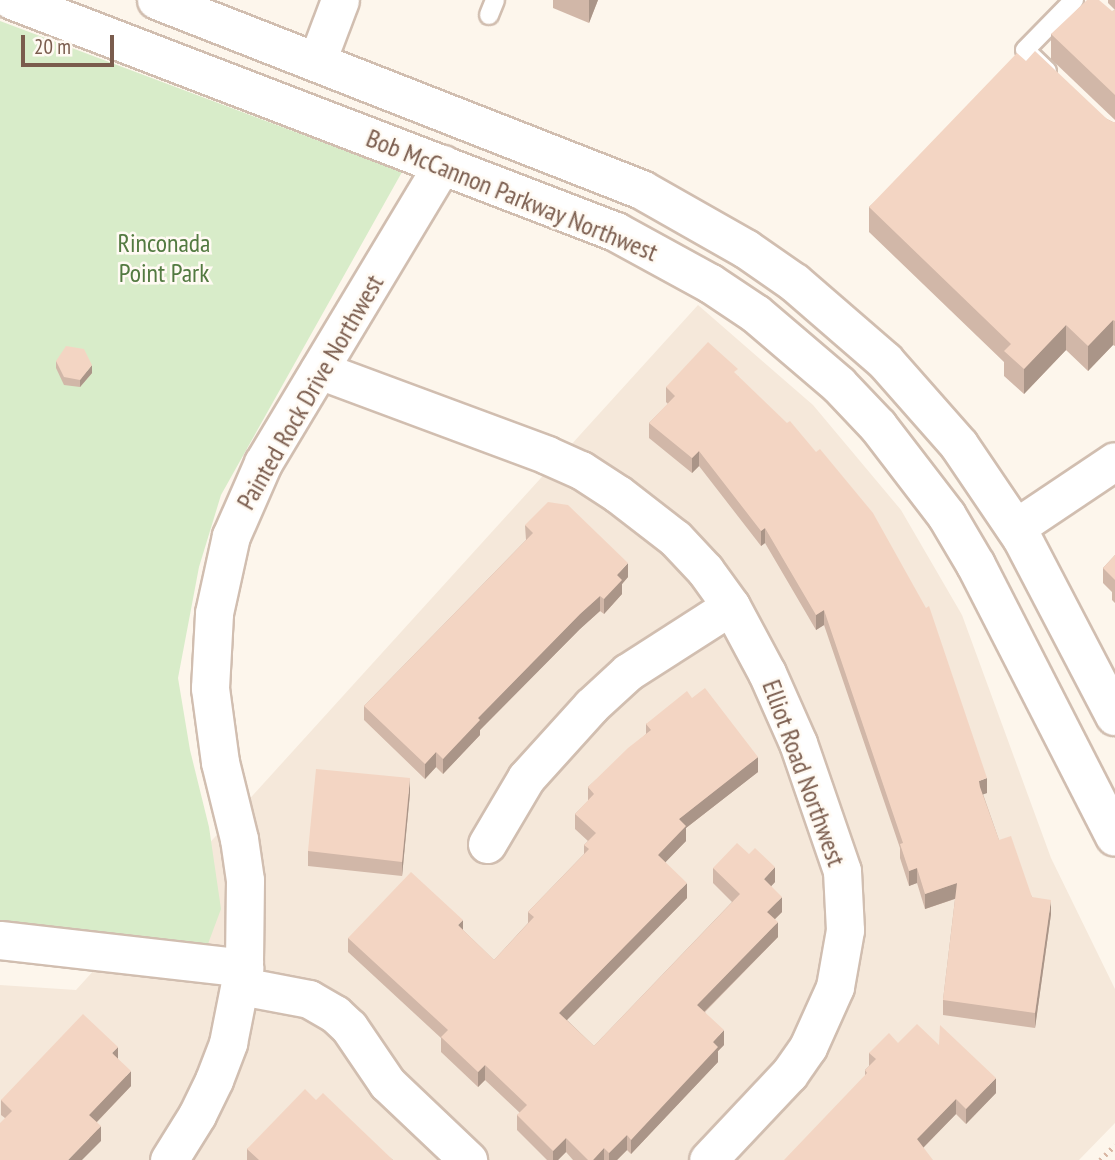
<!DOCTYPE html>
<html>
<head>
<meta charset="utf-8">
<style>
	body { margin:0 }
	#map { position:relative; width:1115px; height:1160px; overflow:hidden; background:#fdf6ec; font-family:"PT Sans Narrow",sans-serif }
	div>[style] { position:absolute }
	.residential>* { inset:0; background:#f5e8da }
	.green>* { inset:0; background:#d8ecc9 }
	.path>* { height:4.5px; margin-top:-2.25px; transform-origin:0; background:repeating-linear-gradient(90deg,#d9b8a5 0 2px,transparent 0 7px) }
	.roads { filter:drop-shadow(2px 0 #d1beb0) drop-shadow(-2px 0 #d1beb0) drop-shadow(0 2px #d1beb0) drop-shadow(0 -2px #d1beb0) }
	.lane>* { height:18px; margin:-9px; padding:0 9px; transform-origin:9px; border-radius:9px; background:#fff }
	.street>* { height:37px; margin:-18.5px; padding:0 18.5px; transform-origin:18.5px; border-radius:18.5px; background:#fff }
	.secondary>* { height:38px; margin:-19px; padding:0 19px; transform-origin:19px; border-radius:19px; background:#fff }
	.wall>* { inset:0; background:#d1b7a8 }
	.shaded-wall>* { inset:0; background:#aa9588 }
	.building>* { inset:0; background:#f3d5c3 }
	span { translate:-50% -50%; white-space:nowrap; text-align:center; line-height:1.15; -webkit-text-stroke:5px #fffaf3; paint-order:stroke }
	.street-label { font-size:26px; color:#7a5c4d }
	.park-label { font-size:26px; color:#537a41 }
	.scale { position:absolute; left:21px; top:35px; width:93px; height:32px; box-sizing:border-box; border:4px solid #7a5c4d; border-top:0; padding-left:9px; font-size:21px; line-height:24px; white-space:nowrap; color:#7a5c4d; -webkit-text-stroke:5px #fffaf3; paint-order:stroke }
</style>
</head>
<body>
<div id="map">
	<div class="residential">
		<div style="clip-path:polygon(698px 305px,813px 405px,901px 510px,962px 615px,1051px 858px,1115px 989px,1115px 1123px,1079px 1160px,0 1160px,0 985px,76px 990px)"></div>
	</div>
	<div class="green">
		<div style="clip-path:polygon(0 21px,402px 172px,221px 495px,199px 567px,178px 678px,190px 750px,209px 827px,221px 909px,205px 952px,0 928px)"></div>
	</div>
	<div class="path">
		<div style="left:1100px;top:1160px;width:21px;rotate:-45deg"></div>
	</div>
	<div class="roads">
		<div class="lane">
			<div style="left:489px;top:15px;width:16px;rotate:-68deg"></div>
			<div style="left:1047px;top:71px;width:30px;rotate:-136deg"></div>
			<div style="left:1025px;top:50px;width:70px;rotate:-45.6deg"></div>
		</div>
		<div class="street">
			<div style="left:317px;top:61px;width:65px;rotate:-69.3deg"></div>
			<div style="left:319px;top:370px;width:243px;rotate:20.4deg"></div>
			<div style="left:547px;top:455px;width:37px;rotate:24deg"></div>
			<div style="left:581px;top:470px;width:44px;rotate:33deg"></div>
			<div style="left:618px;top:494px;width:72px;rotate:37.7deg"></div>
			<div style="left:675px;top:538px;width:44px;rotate:46.8deg"></div>
			<div style="left:705px;top:570px;width:44px;rotate:54.2deg"></div>
			<div style="left:731px;top:606px;width:76px;rotate:61.8deg"></div>
			<div style="left:767px;top:673px;width:77px;rotate:66.1deg"></div>
			<div style="left:798px;top:743px;width:135px;rotate:71deg"></div>
			<div style="left:842px;top:871px;width:59px;rotate:87.1deg"></div>
			<div style="left:845px;top:930px;width:58px;rotate:100deg"></div>
			<div style="left:835px;top:987px;width:66px;rotate:114.2deg"></div>
			<div style="left:808px;top:1047px;width:33px;rotate:125deg"></div>
			<div style="left:789px;top:1074px;width:118px;rotate:133.3deg"></div>
			<div style="left:1015px;top:528px;width:120px;rotate:-33.8deg"></div>
			<div style="left:487px;top:844px;width:77px;rotate:-59.4deg"></div>
			<div style="left:526px;top:778px;width:97px;rotate:-47.9deg"></div>
			<div style="left:591px;top:706px;width:50px;rotate:-42.6deg"></div>
			<div style="left:628px;top:672px;width:122px;rotate:-32.7deg"></div>
			<div style="left:0;top:940px;width:246px;rotate:6.5deg"></div>
			<div style="left:241px;top:986px;width:69px;rotate:10.8deg"></div>
			<div style="left:309px;top:999px;width:30px;rotate:30deg"></div>
			<div style="left:335px;top:1014px;width:19px;rotate:43deg"></div>
			<div style="left:349px;top:1027px;width:68px;rotate:55.8deg"></div>
			<div style="left:387px;top:1083px;width:112px;rotate:43.5deg"></div>
			<div style="left:169px;top:1160px;width:53px;rotate:-58.1deg"></div>
			<div style="left:197px;top:1115px;width:39px;rotate:-64deg"></div>
			<div style="left:214px;top:1080px;width:40px;rotate:-69deg"></div>
			<div style="left:228px;top:1043px;width:83px;rotate:-78.8deg"></div>
			<div style="left:244px;top:962px;width:82px;rotate:-89.3deg"></div>
			<div style="left:245px;top:880px;width:41px;rotate:-98.3deg"></div>
			<div style="left:239px;top:839px;width:79px;rotate:-103.9deg"></div>
			<div style="left:220px;top:762px;width:75px;rotate:-97.7deg"></div>
			<div style="left:210px;top:688px;width:75px;rotate:-86.9deg"></div>
			<div style="left:214px;top:613px;width:79px;rotate:-77.6deg"></div>
			<div style="left:231px;top:536px;width:80px;rotate:-66.3deg"></div>
			<div style="left:263px;top:463px;width:349px;rotate:-59deg"></div>
		</div>
		<div class="secondary">
			<div style="left:12px;top:0;width:647px;rotate:21.01deg"></div>
			<div style="left:616px;top:232px;width:108px;rotate:28.7deg"></div>
			<div style="left:711px;top:284px;width:54px;rotate:33.7deg"></div>
			<div style="left:756px;top:314px;width:109px;rotate:40.5deg"></div>
			<div style="left:839px;top:385px;width:57px;rotate:46.4deg"></div>
			<div style="left:878px;top:426px;width:113px;rotate:52.5deg"></div>
			<div style="left:947px;top:516px;width:57px;rotate:59.4deg"></div>
			<div style="left:976px;top:565px;width:305px;rotate:62.9deg"></div>
			<div style="left:157px;top:0;width:521px;rotate:21.39deg"></div>
			<div style="left:642px;top:190px;width:120px;rotate:29.6deg"></div>
			<div style="left:746px;top:249px;width:60px;rotate:34.8deg"></div>
			<div style="left:795px;top:283px;width:119px;rotate:40.9deg"></div>
			<div style="left:885px;top:361px;width:112px;rotate:48.6deg"></div>
			<div style="left:959px;top:445px;width:112px;rotate:55.9deg"></div>
			<div style="left:1022px;top:538px;width:201px;rotate:62.4deg"></div>
		</div>
	</div>
	<div class="wall">
		<div style="clip-path:polygon(553px 0,598px 0,589px 23px,553px 8px)"></div>
		<div style="clip-path:polygon(1108px 0,1115px 0,1115px 10px,1108px 3px)"></div>
		<div style="clip-path:polygon(1115px 10px,1115px 120px,1051px 59px,1051px 34px)"></div>
		<div style="clip-path:polygon(1026px 61px,1107px 119px,1113px 122px,1115px 122px,1115px 346px,1113px 345px,1088px 371px,1066px 350px,1024px 394px,1004px 376px,1004px 362px,869px 232px,869px 207px)"></div>
		<div style="clip-path:polygon(56px 361px,92px 373px,80px 387px,64px 385px,56px 368px)"></div>
		<div style="clip-path:polygon(738px 376px,987px 793px,983px 794px,999px 840px,1032px 897px,1051px 914px,1035px 1028px,943px 1015px,943px 1000px,955px 899px,925px 909px,917px 883px,909px 886px,900px 858px,900px 848px,824px 625px,816px 630px,765px 543px,761px 546px,699px 466px,692px 473px,649px 438px,649px 423px,668px 404px,666px 402px,666px 387px)"></div>
		<div style="clip-path:polygon(525px 525px,628px 577px,622px 584px,622px 594px,604px 614px,600px 611px,580px 629px,480px 730px,480px 735px,443px 774px,436px 767px,425px 779px,364px 720px,364px 706px,526px 540px)"></div>
		<div style="clip-path:polygon(1115px 555px,1115px 603px,1112px 600px,1112px 592px,1103px 583px,1103px 568px)"></div>
		<div style="clip-path:polygon(692px 698px,758px 772px,686px 828px,686px 841px,665px 862px,687px 898px,567px 1020px,594px 1046px,732px 902px,713px 883px,713px 868px,775px 882px,771px 886px,782px 912px,775px 919px,778px 937px,705px 1012px,724px 1045px,718px 1051px,718px 1062px,631px 1154px,627px 1150px,617px 1160px,573px 1160px,566px 1152px,558px 1160px,547px 1160px,517px 1130px,517px 1115px,520px 1113px,485px 1080px,478px 1087px,441px 1052px,441px 1038px,348px 952px,348px 938px,463px 930px,494px 960px,528px 923px,528px 912px,584px 854px,584px 845px,588px 841px,575px 829px,575px 814px,588px 801px,588px 787px,646px 734px,646px 724px)"></div>
		<div style="clip-path:polygon(410px 793px,402px 876px,308px 866px,308px 851px)"></div>
		<div style="clip-path:polygon(898px 1043px,939px 1045px,996px 1093px,966px 1124px,956px 1114px,923px 1148px,865px 1075px,865px 1070px,869px 1066px,869px 1053px)"></div>
		<div style="clip-path:polygon(118px 1059px,131px 1086px,97px 1122px,101px 1141px,5px 1118px,1px 1115px,1px 1100px)"></div>
		<div style="clip-path:polygon(316px 1100px,393px 1160px,247px 1160px,247px 1149px)"></div>
	</div>
	<div class="shaded-wall">
		<div style="clip-path:polygon(589px 0,598px 0,589px 23px)"></div>
		<div style="clip-path:polygon(1113px 320px,1113px 345px,1088px 371px,1088px 346px)"></div>
		<div style="clip-path:polygon(1066px 325px,1066px 350px,1024px 394px,1024px 369px)"></div>
		<div style="clip-path:polygon(92px 365px,92px 373px,80px 387px,80px 380px)"></div>
		<div style="clip-path:polygon(699px 451px,699px 466px,692px 473px,692px 458px)"></div>
		<div style="clip-path:polygon(765px 528px,765px 543px,761px 546px,761px 531px)"></div>
		<div style="clip-path:polygon(628px 563px,628px 577px,622px 584px,622px 594px,604px 614px,604px 599px,617px 575px)"></div>
		<div style="clip-path:polygon(600px 596px,600px 611px,580px 629px,480px 730px,480px 735px,443px 774px,443px 759px,478px 718px,580px 614px)"></div>
		<div style="clip-path:polygon(824px 610px,824px 625px,816px 630px,816px 615px)"></div>
		<div style="clip-path:polygon(436px 752px,436px 767px,425px 779px,425px 764px)"></div>
		<div style="clip-path:polygon(758px 757px,758px 772px,686px 828px,686px 841px,658px 870px,658px 855px,679px 819px)"></div>
		<div style="clip-path:polygon(410px 778px,410px 793px,402px 876px,402px 862px)"></div>
		<div style="clip-path:polygon(987px 778px,987px 793px,979px 796px,979px 781px)"></div>
		<div style="clip-path:polygon(775px 867px,775px 882px,764px 894px,764px 879px)"></div>
		<div style="clip-path:polygon(917px 868px,917px 883px,909px 886px,909px 871px)"></div>
		<div style="clip-path:polygon(687px 883px,687px 898px,559px 1028px,559px 1013px)"></div>
		<div style="clip-path:polygon(957px 883px,957px 898px,925px 909px,925px 894px)"></div>
		<div style="clip-path:polygon(782px 897px,782px 912px,767px 927px,767px 912px)"></div>
		<div style="clip-path:polygon(1051px 900px,1051px 914px,1035px 1028px,1035px 1013px)"></div>
		<div style="clip-path:polygon(463px 920px,463px 935px,458px 925px)"></div>
		<div style="clip-path:polygon(778px 922px,778px 937px,697px 1019px,697px 1005px)"></div>
		<div style="clip-path:polygon(724px 1030px,724px 1045px,718px 1051px,718px 1062px,631px 1154px,631px 1140px,713px 1042px)"></div>
		<div style="clip-path:polygon(118px 1047px,118px 1062px,112px 1053px)"></div>
		<div style="clip-path:polygon(485px 1065px,485px 1080px,478px 1087px,478px 1072px)"></div>
		<div style="clip-path:polygon(131px 1071px,131px 1086px,89px 1130px,89px 1115px)"></div>
		<div style="clip-path:polygon(996px 1078px,996px 1093px,966px 1124px,966px 1109px)"></div>
		<div style="clip-path:polygon(956px 1099px,956px 1114px,917px 1154px,917px 1139px)"></div>
		<div style="clip-path:polygon(101px 1126px,101px 1141px,82px 1160px,68px 1160px)"></div>
		<div style="clip-path:polygon(627px 1135px,627px 1150px,617px 1160px,609px 1160px,609px 1153px)"></div>
		<div style="clip-path:polygon(566px 1138px,566px 1152px,558px 1160px,553px 1160px,553px 1151px)"></div>
		<div style="clip-path:polygon(604px 1148px,604px 1160px,593px 1160px)"></div>
	</div>
	<div class="building">
		<div style="clip-path:polygon(1087px 0,1099px 0,1112px 11px,1115px 10px,1115px 95px,1051px 34px)"></div>
		<div style="clip-path:polygon(1035px 51px,1107px 119px,1113px 122px,1115px 122px,1115px 321px,1113px 320px,1088px 346px,1066px 325px,1024px 369px,1004px 351px,1011px 344px,869px 207px,1017px 53px,1026px 61px)"></div>
		<div style="clip-path:polygon(708px 342px,738px 369px,734px 372px,787px 423px,790px 421px,816px 452px,820px 449px,873px 513px,926px 608px,929px 606px,987px 778px,979px 781px,980px 787px,999px 840px,1011px 836px,1032px 897px,1051px 900px,1035px 1013px,943px 1000px,957px 883px,925px 894px,917px 868px,909px 871px,900px 844px,903px 843px,824px 610px,816px 615px,765px 528px,761px 531px,699px 451px,692px 458px,649px 423px,675px 396px,666px 387px)"></div>
		<div style="clip-path:polygon(66px 346px,84px 349px,92px 365px,80px 380px,64px 377px,56px 361px)"></div>
		<div style="clip-path:polygon(548px 502px,568px 505px,628px 563px,617px 575px,622px 580px,604px 599px,600px 596px,580px 614px,478px 718px,480px 720px,443px 759px,436px 752px,425px 764px,364px 706px,533px 533px,525px 525px)"></div>
		<div style="clip-path:polygon(1115px 555px,1115px 580px,1103px 568px)"></div>
		<div style="clip-path:polygon(705px 688px,758px 757px,679px 819px,686px 826px,658px 855px,687px 883px,559px 1013px,594px 1046px,740px 894px,713px 868px,737px 843px,749px 854px,755px 848px,775px 867px,764px 879px,782px 897px,767px 912px,778px 922px,697px 1005px,724px 1030px,713px 1042px,718px 1047px,631px 1140px,627px 1135px,609px 1153px,604px 1148px,593px 1160px,588px 1160px,566px 1138px,553px 1151px,517px 1115px,527px 1105px,485px 1065px,478px 1072px,441px 1037px,448px 1030px,348px 938px,411px 872px,463px 920px,458px 925px,494px 960px,534px 917px,528px 912px,589px 849px,584px 845px,596px 833px,575px 814px,594px 794px,588px 787px,628px 748px,651px 730px,646px 724px,687px 691px,692px 698px)"></div>
		<div style="clip-path:polygon(316px 769px,410px 778px,402px 862px,308px 851px)"></div>
		<div style="clip-path:polygon(83px 1014px,118px 1047px,112px 1053px,131px 1071px,89px 1115px,101px 1126px,68px 1160px,0 1160px,0 1123px,12px 1111px,1px 1100px)"></div>
		<div style="clip-path:polygon(917px 1024px,939px 1045px,940px 1025px,996px 1078px,966px 1109px,956px 1099px,917px 1139px,933px 1160px,784px 1160px,867px 1073px,865px 1070px,876px 1059px,869px 1053px,889px 1033px,898px 1043px)"></div>
		<div style="clip-path:polygon(305px 1089px,316px 1100px,323px 1093px,393px 1160px,259px 1160px,247px 1149px)"></div>
	</div>
	<div class="street-label">
		<span style="left:512px;top:195px;rotate:22deg">Bob McCannon Parkway Northwest</span>
		<span style="left:310px;top:392px;rotate:-60deg">Painted Rock Drive Northwest</span>
		<span style="left:804px;top:773px;rotate:70deg">Elliot Road Northwest</span>
	</div>
	<div class="park-label">
		<span style="left:164px;top:258px">Rinconada<br>Point Park</span>
	</div>
	<div class="scale">20 m</div>
</div>
</body>
</html>
